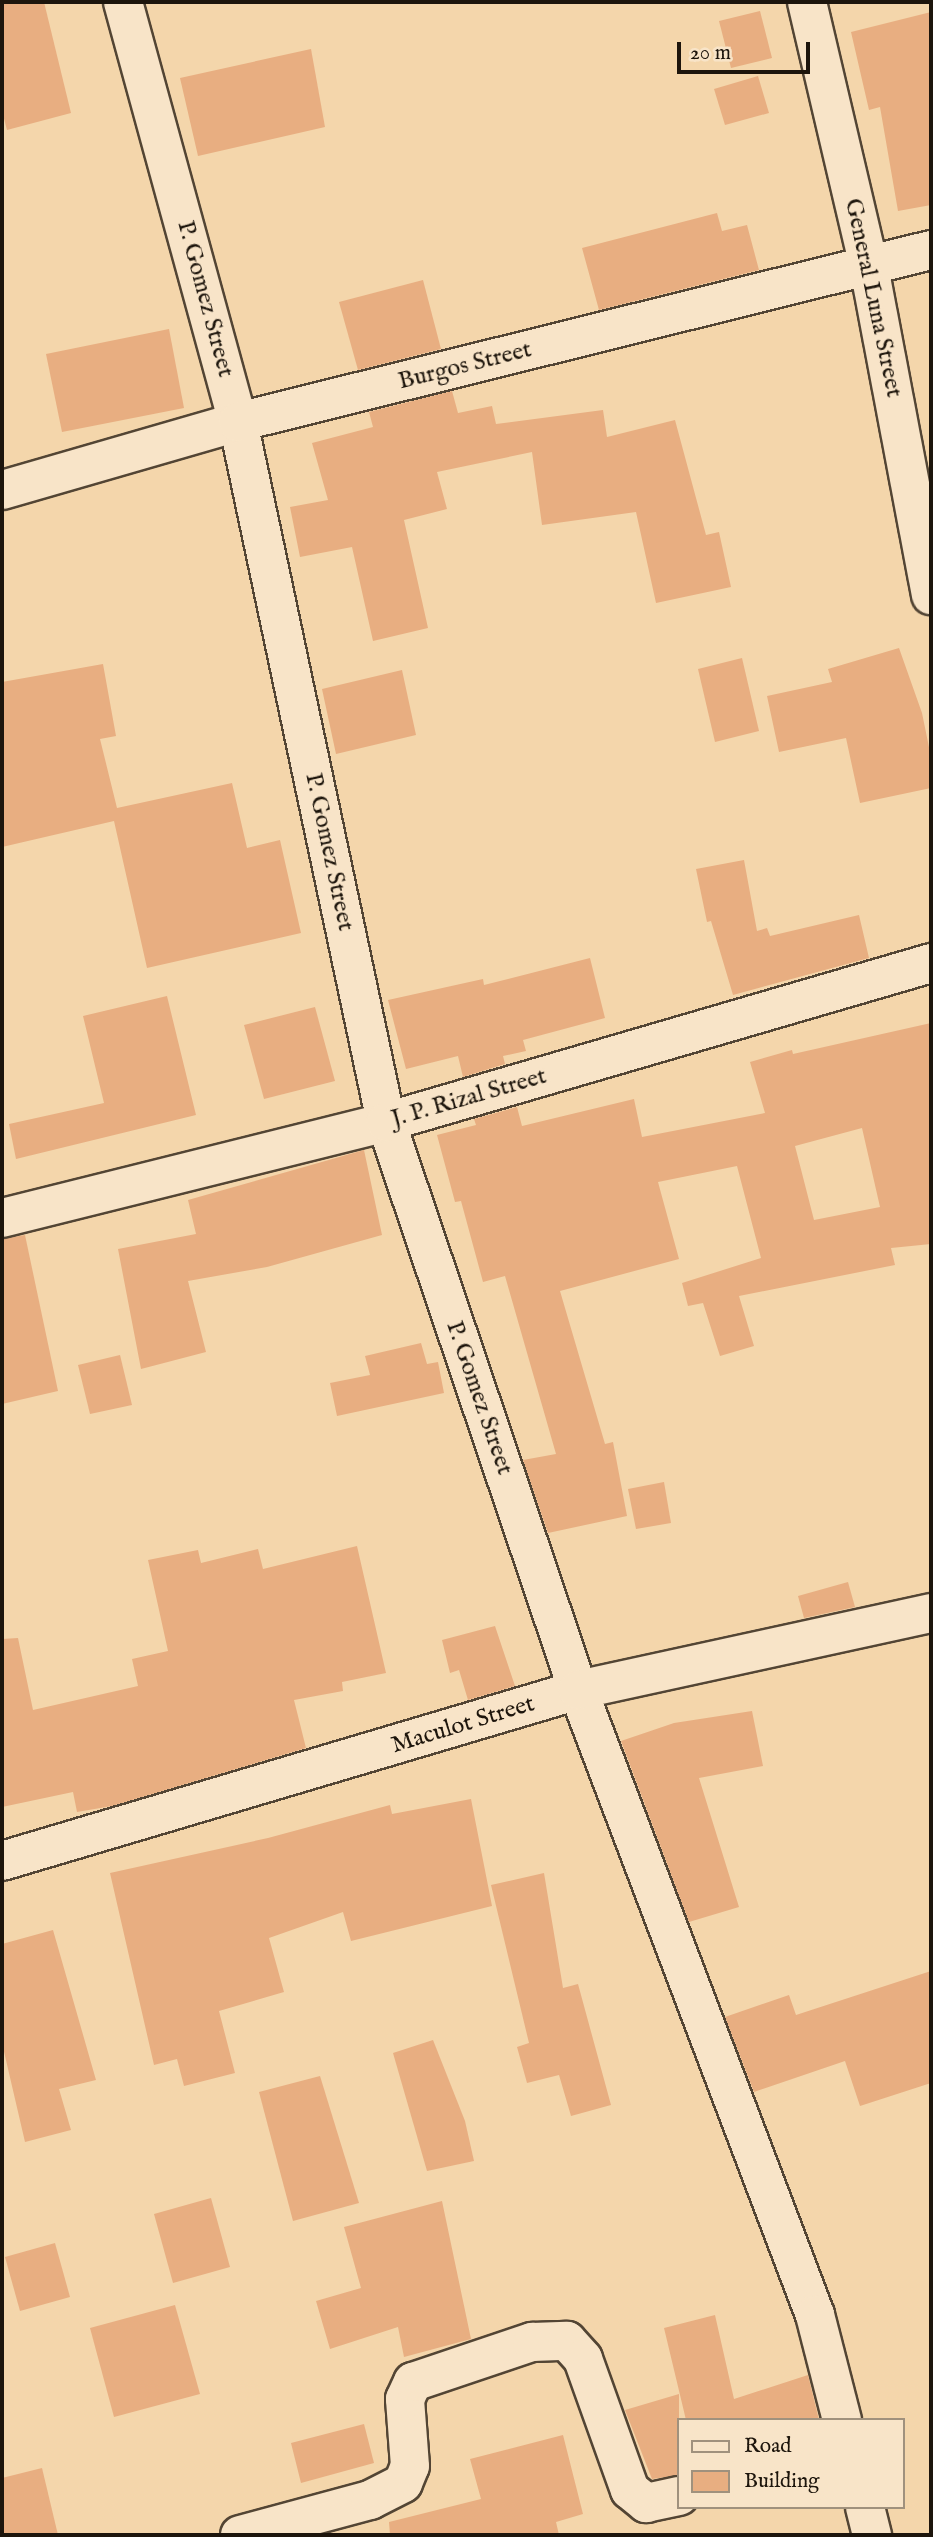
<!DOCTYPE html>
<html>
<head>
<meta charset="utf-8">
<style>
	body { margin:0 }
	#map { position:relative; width:933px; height:2537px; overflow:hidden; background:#f4d6ab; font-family:"IM FELL English",serif }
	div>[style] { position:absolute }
	.building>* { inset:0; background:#e8ae81 }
	.roads { filter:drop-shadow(2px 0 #534534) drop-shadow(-2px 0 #534534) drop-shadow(0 2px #534534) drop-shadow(0 -2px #534534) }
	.street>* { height:38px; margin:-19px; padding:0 19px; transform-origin:19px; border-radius:19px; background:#f8e4c8 }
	span { translate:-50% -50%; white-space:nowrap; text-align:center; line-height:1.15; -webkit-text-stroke:6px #f8e4c8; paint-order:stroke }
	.street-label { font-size:24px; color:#1d150c }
	.frame { position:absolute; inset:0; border:4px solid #1d150c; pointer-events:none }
	.legend { position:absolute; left:677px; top:2418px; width:228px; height:91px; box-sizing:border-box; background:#f8e4c8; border:2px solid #a0917d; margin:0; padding:9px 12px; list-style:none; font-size:21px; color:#1d150c }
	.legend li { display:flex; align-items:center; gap:14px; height:35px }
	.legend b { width:35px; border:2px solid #a0917d }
	.scale { position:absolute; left:677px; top:42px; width:133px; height:32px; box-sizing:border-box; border:4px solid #1d150c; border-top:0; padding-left:9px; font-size:21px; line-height:24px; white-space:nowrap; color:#1d150c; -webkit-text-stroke:5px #f8e4c8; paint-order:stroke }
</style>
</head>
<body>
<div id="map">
	<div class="building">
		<div style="clip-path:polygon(2px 2px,44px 2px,71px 113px,7px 130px,2px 111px)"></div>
		<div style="clip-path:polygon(760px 11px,772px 58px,731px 68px,719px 21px)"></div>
		<div style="clip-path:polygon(931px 12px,931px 205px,898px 211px,880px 107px,869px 110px,851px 32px)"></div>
		<div style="clip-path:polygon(311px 49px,325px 127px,198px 156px,180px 78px)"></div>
		<div style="clip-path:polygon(758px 76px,769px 113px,725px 125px,714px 89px)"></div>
		<div style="clip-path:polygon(717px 213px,722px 231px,747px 225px,759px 270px,599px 310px,582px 248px)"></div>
		<div style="clip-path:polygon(423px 280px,441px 349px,358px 370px,339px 302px)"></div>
		<div style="clip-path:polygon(169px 329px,184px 408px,62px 432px,46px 354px)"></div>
		<div style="clip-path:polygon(452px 391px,458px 413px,492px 406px,496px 424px,603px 410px,607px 437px,675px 420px,706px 535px,719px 532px,731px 587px,656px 603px,636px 512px,542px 525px,532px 452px,437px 472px,447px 509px,404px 520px,428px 628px,373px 641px,352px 547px,300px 557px,290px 507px,328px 500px,312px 443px,373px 427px,369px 412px)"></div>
		<div style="clip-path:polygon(899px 648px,922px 713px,931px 757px,931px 788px,860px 803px,846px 738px,779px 752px,767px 696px,832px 682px,828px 669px)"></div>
		<div style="clip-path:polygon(742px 658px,759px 731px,715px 742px,698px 669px)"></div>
		<div style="clip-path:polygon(103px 664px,116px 736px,100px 739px,117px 808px,232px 783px,247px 848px,280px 840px,301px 933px,147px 968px,114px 821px,2px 847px,2px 682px)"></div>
		<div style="clip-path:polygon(402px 670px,416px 735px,336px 754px,322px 689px)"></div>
		<div style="clip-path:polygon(744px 860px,757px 931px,767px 928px,770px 936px,859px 915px,869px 958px,733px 995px,711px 921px,707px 922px,696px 869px)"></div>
		<div style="clip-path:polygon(590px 958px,605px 1018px,523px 1040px,526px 1051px,503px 1056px,505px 1064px,463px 1077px,458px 1056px,406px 1069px,388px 1000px,483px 979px,484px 985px)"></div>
		<div style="clip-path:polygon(167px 996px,196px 1115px,16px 1159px,9px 1124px,104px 1103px,83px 1016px)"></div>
		<div style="clip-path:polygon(315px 1007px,335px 1081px,264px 1099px,244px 1025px)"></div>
		<div style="clip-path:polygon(evenodd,931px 1023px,931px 1244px,891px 1248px,895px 1265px,739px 1296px,754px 1346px,720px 1356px,703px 1303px,688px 1306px,682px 1283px,761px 1258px,737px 1166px,658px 1182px,679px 1259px,560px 1291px,605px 1444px,613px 1442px,627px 1516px,548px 1533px,523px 1460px,556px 1454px,505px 1276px,483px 1282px,461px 1201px,455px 1202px,437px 1135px,476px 1125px,474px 1119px,517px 1107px,522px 1126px,634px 1099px,642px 1137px,765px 1113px,750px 1062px,792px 1050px,793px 1054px,931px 1023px,862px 1128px,880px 1207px,814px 1220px,795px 1146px,862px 1128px)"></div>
		<div style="clip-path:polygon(364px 1150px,382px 1235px,267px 1267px,188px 1281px,206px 1352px,141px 1369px,118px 1249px,196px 1234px,188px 1200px)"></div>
		<div style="clip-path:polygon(25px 1235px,58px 1391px,2px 1404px,2px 1239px)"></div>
		<div style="clip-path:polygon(421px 1343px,427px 1364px,438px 1362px,444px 1393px,337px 1416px,330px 1383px,370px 1375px,365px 1356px)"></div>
		<div style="clip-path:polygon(120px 1355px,132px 1405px,90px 1414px,78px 1365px)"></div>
		<div style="clip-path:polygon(664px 1482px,671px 1523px,636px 1529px,628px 1489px)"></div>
		<div style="clip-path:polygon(357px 1546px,386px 1673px,342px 1682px,343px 1691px,294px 1700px,306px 1748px,112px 1806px,77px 1812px,73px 1792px,2px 1807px,2px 1639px,18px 1638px,33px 1710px,138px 1686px,132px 1659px,168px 1651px,148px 1560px,198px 1550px,201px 1563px,258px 1549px,263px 1569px)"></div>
		<div style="clip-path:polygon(848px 1582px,855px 1607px,804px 1618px,798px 1596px)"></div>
		<div style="clip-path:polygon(495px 1626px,515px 1686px,468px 1700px,459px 1670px,450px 1673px,442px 1640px)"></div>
		<div style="clip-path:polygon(752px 1711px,763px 1766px,699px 1778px,739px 1907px,689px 1922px,621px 1741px,674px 1723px)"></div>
		<div style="clip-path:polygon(471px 1799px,492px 1906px,351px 1941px,343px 1912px,269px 1938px,284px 1992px,219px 2011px,235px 2073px,184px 2086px,177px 2059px,154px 2065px,110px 1873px,268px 1838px,390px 1805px,392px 1814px)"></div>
		<div style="clip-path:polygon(544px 1873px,563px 1988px,578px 1984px,611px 2105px,571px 2116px,559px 2075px,527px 2083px,517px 2047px,529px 2043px,491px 1885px)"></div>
		<div style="clip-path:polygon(53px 1930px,96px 2080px,59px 2089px,71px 2130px,25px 2142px,2px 2043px,2px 1944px)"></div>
		<div style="clip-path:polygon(931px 1971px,931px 2083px,860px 2106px,845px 2061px,754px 2092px,725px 2017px,789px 1995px,796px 2015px)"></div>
		<div style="clip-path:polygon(433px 2040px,465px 2121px,474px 2161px,427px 2171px,393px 2053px)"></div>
		<div style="clip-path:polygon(320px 2076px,359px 2203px,293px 2221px,259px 2092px)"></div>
		<div style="clip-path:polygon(211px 2198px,230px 2267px,173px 2283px,154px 2214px)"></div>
		<div style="clip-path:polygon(442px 2201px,471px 2339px,404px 2357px,398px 2327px,330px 2349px,316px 2301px,361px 2288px,344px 2227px)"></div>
		<div style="clip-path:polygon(55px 2243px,70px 2297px,20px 2311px,5px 2257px)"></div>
		<div style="clip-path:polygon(175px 2305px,200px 2394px,114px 2417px,90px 2328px)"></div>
		<div style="clip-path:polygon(715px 2315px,734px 2399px,808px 2375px,819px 2420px,686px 2420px,664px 2328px)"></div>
		<div style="clip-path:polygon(679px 2394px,679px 2475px,652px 2479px,625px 2410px)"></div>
		<div style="clip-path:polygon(364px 2424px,374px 2463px,301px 2483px,291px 2443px)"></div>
		<div style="clip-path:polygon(563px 2435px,583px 2514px,556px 2522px,559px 2535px,390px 2535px,389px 2522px,481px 2499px,470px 2459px)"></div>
		<div style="clip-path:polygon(42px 2468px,58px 2535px,2px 2535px,2px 2478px)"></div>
	</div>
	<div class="roads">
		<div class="street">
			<div style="left:123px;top:2px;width:435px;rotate:74.7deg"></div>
			<div style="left:238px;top:422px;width:715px;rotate:78.06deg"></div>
			<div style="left:386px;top:1122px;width:600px;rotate:71.32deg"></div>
			<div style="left:578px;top:1690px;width:668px;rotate:69.23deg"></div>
			<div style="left:815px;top:2315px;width:108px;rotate:75.6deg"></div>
			<div style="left:807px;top:2px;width:272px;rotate:76.8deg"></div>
			<div style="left:869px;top:267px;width:334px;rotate:79.3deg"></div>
			<div style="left:2px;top:490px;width:246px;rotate:-16.1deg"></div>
			<div style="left:238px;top:422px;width:714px;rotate:-13.94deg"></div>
			<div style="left:2px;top:1218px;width:396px;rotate:-14deg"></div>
			<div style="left:386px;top:1122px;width:568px;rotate:-16.26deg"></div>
			<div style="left:2px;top:1861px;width:601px;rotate:-16.53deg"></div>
			<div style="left:578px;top:1690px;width:361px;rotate:-12.3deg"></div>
			<div style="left:865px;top:2507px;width:29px;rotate:76deg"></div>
			<div style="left:240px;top:2535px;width:135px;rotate:-15.1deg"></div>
			<div style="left:370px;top:2500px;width:37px;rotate:-27deg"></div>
			<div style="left:403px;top:2483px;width:18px;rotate:-68deg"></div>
			<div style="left:410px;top:2466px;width:67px;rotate:-94.3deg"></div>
			<div style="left:405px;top:2399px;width:19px;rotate:-65deg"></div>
			<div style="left:413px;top:2382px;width:126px;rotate:-18.6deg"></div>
			<div style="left:532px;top:2342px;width:35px;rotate:-2deg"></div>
			<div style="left:567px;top:2341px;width:24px;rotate:48deg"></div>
			<div style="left:583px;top:2359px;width:139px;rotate:70.3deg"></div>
			<div style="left:630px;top:2490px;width:21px;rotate:39deg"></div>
			<div style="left:646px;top:2503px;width:34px;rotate:-12deg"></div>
		</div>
	</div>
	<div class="street-label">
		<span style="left:873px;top:298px;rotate:78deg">General Luna Street</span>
		<span style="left:205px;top:299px;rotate:75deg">P. Gomez Street</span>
		<span style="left:465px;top:366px;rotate:-14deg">Burgos Street</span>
		<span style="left:329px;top:852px;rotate:78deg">P. Gomez Street</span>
		<span style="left:469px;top:1098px;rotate:-16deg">J. P. Rizal Street</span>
		<span style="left:479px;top:1398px;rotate:71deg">P. Gomez Street</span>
		<span style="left:463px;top:1725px;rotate:-17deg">Maculot Street</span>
	</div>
	<div class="frame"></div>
	<ul class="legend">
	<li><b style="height:9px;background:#f8e4c8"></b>Road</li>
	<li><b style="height:19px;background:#e8ae81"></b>Building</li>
	</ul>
	<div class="scale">20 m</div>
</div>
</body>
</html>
